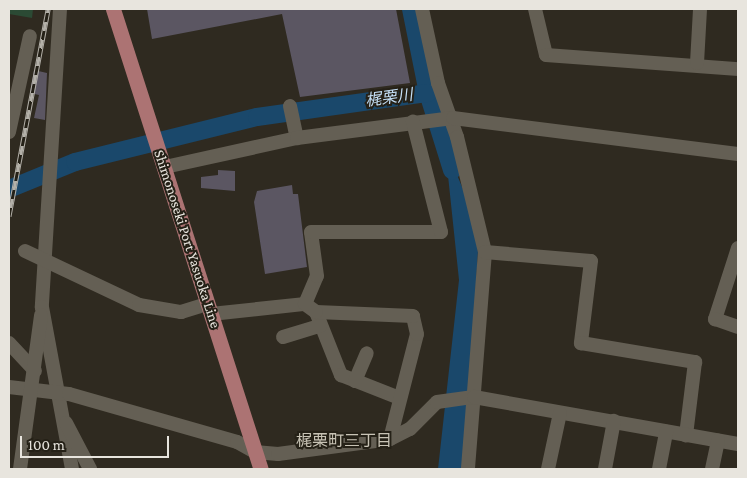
<!DOCTYPE html>
<html>
<head>
<meta charset="utf-8">
<style>
	body { margin:0 }
	#map { position:relative; width:747px; height:478px; overflow:hidden; background:#2f2a20; font-family:"Crimson Pro","Noto Sans JP",serif }
	div>[style] { position:absolute }
	.green>* { inset:0; background:#2b4a34 }
	.water>* { inset:0; background:#1a486b }
	.river>* { height:18px; margin:-9px; padding:0 9px; transform-origin:9px; border-radius:9px; background:#1a486b }
	.building>* { inset:0; background:#5b5662 }
	.minor>* { height:14px; margin:-7px; padding:0 7px; transform-origin:7px; border-radius:7px; background:#645f54 }
	.major>* { height:15px; margin:-7.5px; padding:0 7.5px; transform-origin:7.5px; border-radius:7.5px; background:#ac7373 }
	.rail>* { height:5px; margin-top:-2.5px; transform-origin:0; background:repeating-linear-gradient(90deg,#252117 0 9px,#b4b1a9 0 18px); box-sizing:border-box; border-block:1px solid #b4b1a9 }
	span { translate:-50% -50%; white-space:nowrap; text-align:center; line-height:1.15; -webkit-text-stroke:4px #252117; paint-order:stroke }
	.street-label { font-size:15px; color:#e8e5de }
	.water-label { font-size:16px; color:#c4dff6; font-style:italic }
	.neighbourhood-label { font-size:16px; color:#c8c3b5 }
	.frame { position:absolute; inset:0; border:10px solid #e8e5de; pointer-events:none }
	.scale { position:absolute; left:20px; top:436px; width:149px; height:22px; box-sizing:border-box; border:2px solid #e8e5de; border-top:0; padding-left:6px; font-size:15px; line-height:18px; white-space:nowrap; color:#e8e5de; -webkit-text-stroke:4px #252117; paint-order:stroke }
</style>
</head>
<body>
<div id="map">
	<div class="green">
		<div style="clip-path:polygon(9px 9px,33px 9px,32px 18px,9px 14px)"></div>
	</div>
	<div class="water">
		<div style="clip-path:polygon(445px 147px,469px 203px,478px 251px,465px 469px,438px 469px,459px 280px)"></div>
	</div>
	<div class="river">
		<div style="left:411px;top:9px;width:86px;rotate:78.6deg"></div>
		<div style="left:428px;top:93px;width:81px;rotate:72.7deg"></div>
		<div style="left:9px;top:189px;width:71px;rotate:-22.2deg"></div>
		<div style="left:75px;top:162px;width:187px;rotate:-13.9deg"></div>
		<div style="left:257px;top:117px;width:173px;rotate:-8deg"></div>
	</div>
	<div class="building">
		<div style="clip-path:polygon(147px 9px,396px 9px,410px 83px,300px 97px,282px 14px,152px 39px)"></div>
		<div style="clip-path:polygon(34px 70px,47px 73px,45px 120px,34px 118px,39px 95px,30px 93px)"></div>
		<div style="clip-path:polygon(218px 170px,235px 171px,235px 191px,201px 188px,201px 177px,218px 175px)"></div>
		<div style="clip-path:polygon(292px 185px,293px 194px,298px 194px,307px 267px,265px 274px,254px 202px,257px 191px)"></div>
	</div>
	<div class="minor">
		<div style="left:60px;top:9px;width:299px;rotate:93.5deg"></div>
		<div style="left:42px;top:307px;width:165px;rotate:79.5deg"></div>
		<div style="left:422px;top:9px;width:76px;rotate:77.8deg"></div>
		<div style="left:438px;top:83px;width:57px;rotate:70.6deg"></div>
		<div style="left:457px;top:137px;width:118px;rotate:76.3deg"></div>
		<div style="left:485px;top:252px;width:218px;rotate:94.5deg"></div>
		<div style="left:535px;top:9px;width:47px;rotate:76.6deg"></div>
		<div style="left:546px;top:55px;width:193px;rotate:4.2deg"></div>
		<div style="left:697px;top:63px;width:54px;rotate:-86.8deg"></div>
		<div style="left:290px;top:106px;width:33px;rotate:78deg"></div>
		<div style="left:9px;top:132px;width:98px;rotate:-77.7deg"></div>
		<div style="left:165px;top:167px;width:135px;rotate:-12.4deg"></div>
		<div style="left:297px;top:138px;width:157px;rotate:-7.3deg"></div>
		<div style="left:453px;top:118px;width:287px;rotate:7.2deg"></div>
		<div style="left:738px;top:248px;width:75px;rotate:107.9deg"></div>
		<div style="left:715px;top:319px;width:24px;rotate:19deg"></div>
		<div style="left:25px;top:251px;width:126px;rotate:25.3deg"></div>
		<div style="left:139px;top:305px;width:43px;rotate:9.5deg"></div>
		<div style="left:181px;top:312px;width:28px;rotate:-17deg"></div>
		<div style="left:485px;top:252px;width:106px;rotate:4.9deg"></div>
		<div style="left:591px;top:261px;width:83px;rotate:97deg"></div>
		<div style="left:581px;top:343px;width:116px;rotate:9.5deg"></div>
		<div style="left:695px;top:362px;width:74px;rotate:97deg"></div>
		<div style="left:316px;top:312px;width:68px;rotate:68.4deg"></div>
		<div style="left:341px;top:375px;width:60px;rotate:21.4deg"></div>
		<div style="left:211px;top:314px;width:95px;rotate:-6.1deg"></div>
		<div style="left:283px;top:337px;width:39px;rotate:-17deg"></div>
		<div style="left:9px;top:343px;width:38px;rotate:47deg"></div>
		<div style="left:355px;top:381px;width:30px;rotate:-67deg"></div>
		<div style="left:9px;top:387px;width:60px;rotate:6.7deg"></div>
		<div style="left:69px;top:394px;width:175px;rotate:15.9deg"></div>
		<div style="left:237px;top:442px;width:21px;rotate:29deg"></div>
		<div style="left:255px;top:452px;width:23px;rotate:5deg"></div>
		<div style="left:278px;top:454px;width:113px;rotate:-7.6deg"></div>
		<div style="left:390px;top:439px;width:22px;rotate:-27deg"></div>
		<div style="left:410px;top:429px;width:38px;rotate:-45deg"></div>
		<div style="left:437px;top:402px;width:37px;rotate:-8deg"></div>
		<div style="left:474px;top:397px;width:268px;rotate:10.1deg"></div>
		<div style="left:66px;top:423px;width:52px;rotate:62.4deg"></div>
		<div style="left:390px;top:439px;width:108px;rotate:-75.6deg"></div>
		<div style="left:417px;top:334px;width:18px;rotate:-103deg"></div>
		<div style="left:413px;top:316px;width:97px;rotate:-177.6deg"></div>
		<div style="left:316px;top:312px;width:14px;rotate:-144deg"></div>
		<div style="left:305px;top:304px;width:30px;rotate:-67deg"></div>
		<div style="left:317px;top:276px;width:44px;rotate:-97.8deg"></div>
		<div style="left:311px;top:232px;width:130px"></div>
		<div style="left:441px;top:232px;width:114px;rotate:-104.3deg"></div>
		<div style="left:20px;top:469px;width:155px;rotate:-82.2deg"></div>
		<div style="left:548px;top:469px;width:57px;rotate:-77.9deg"></div>
		<div style="left:605px;top:469px;width:49px;rotate:-79.4deg"></div>
		<div style="left:659px;top:469px;width:38px;rotate:-79deg"></div>
		<div style="left:712px;top:469px;width:29px;rotate:-78deg"></div>
	</div>
	<div class="major">
		<div style="left:113px;top:9px;width:483px;rotate:72.2deg"></div>
	</div>
	<div class="rail">
		<div style="left:9px;top:216px;width:211px;rotate:-79.3deg"></div>
	</div>
	<div class="street-label">
		<span style="left:187px;top:239px;rotate:72deg">Shimonoseki Port Yasuoka Line</span>
	</div>
	<div class="water-label">
		<span style="left:389px;top:98px;rotate:-8deg">梶栗川</span>
	</div>
	<div class="neighbourhood-label">
		<span style="left:344px;top:441px">梶栗町三丁目</span>
	</div>
	<div class="frame"></div>
	<div class="scale">100 m</div>
</div>
</body>
</html>
